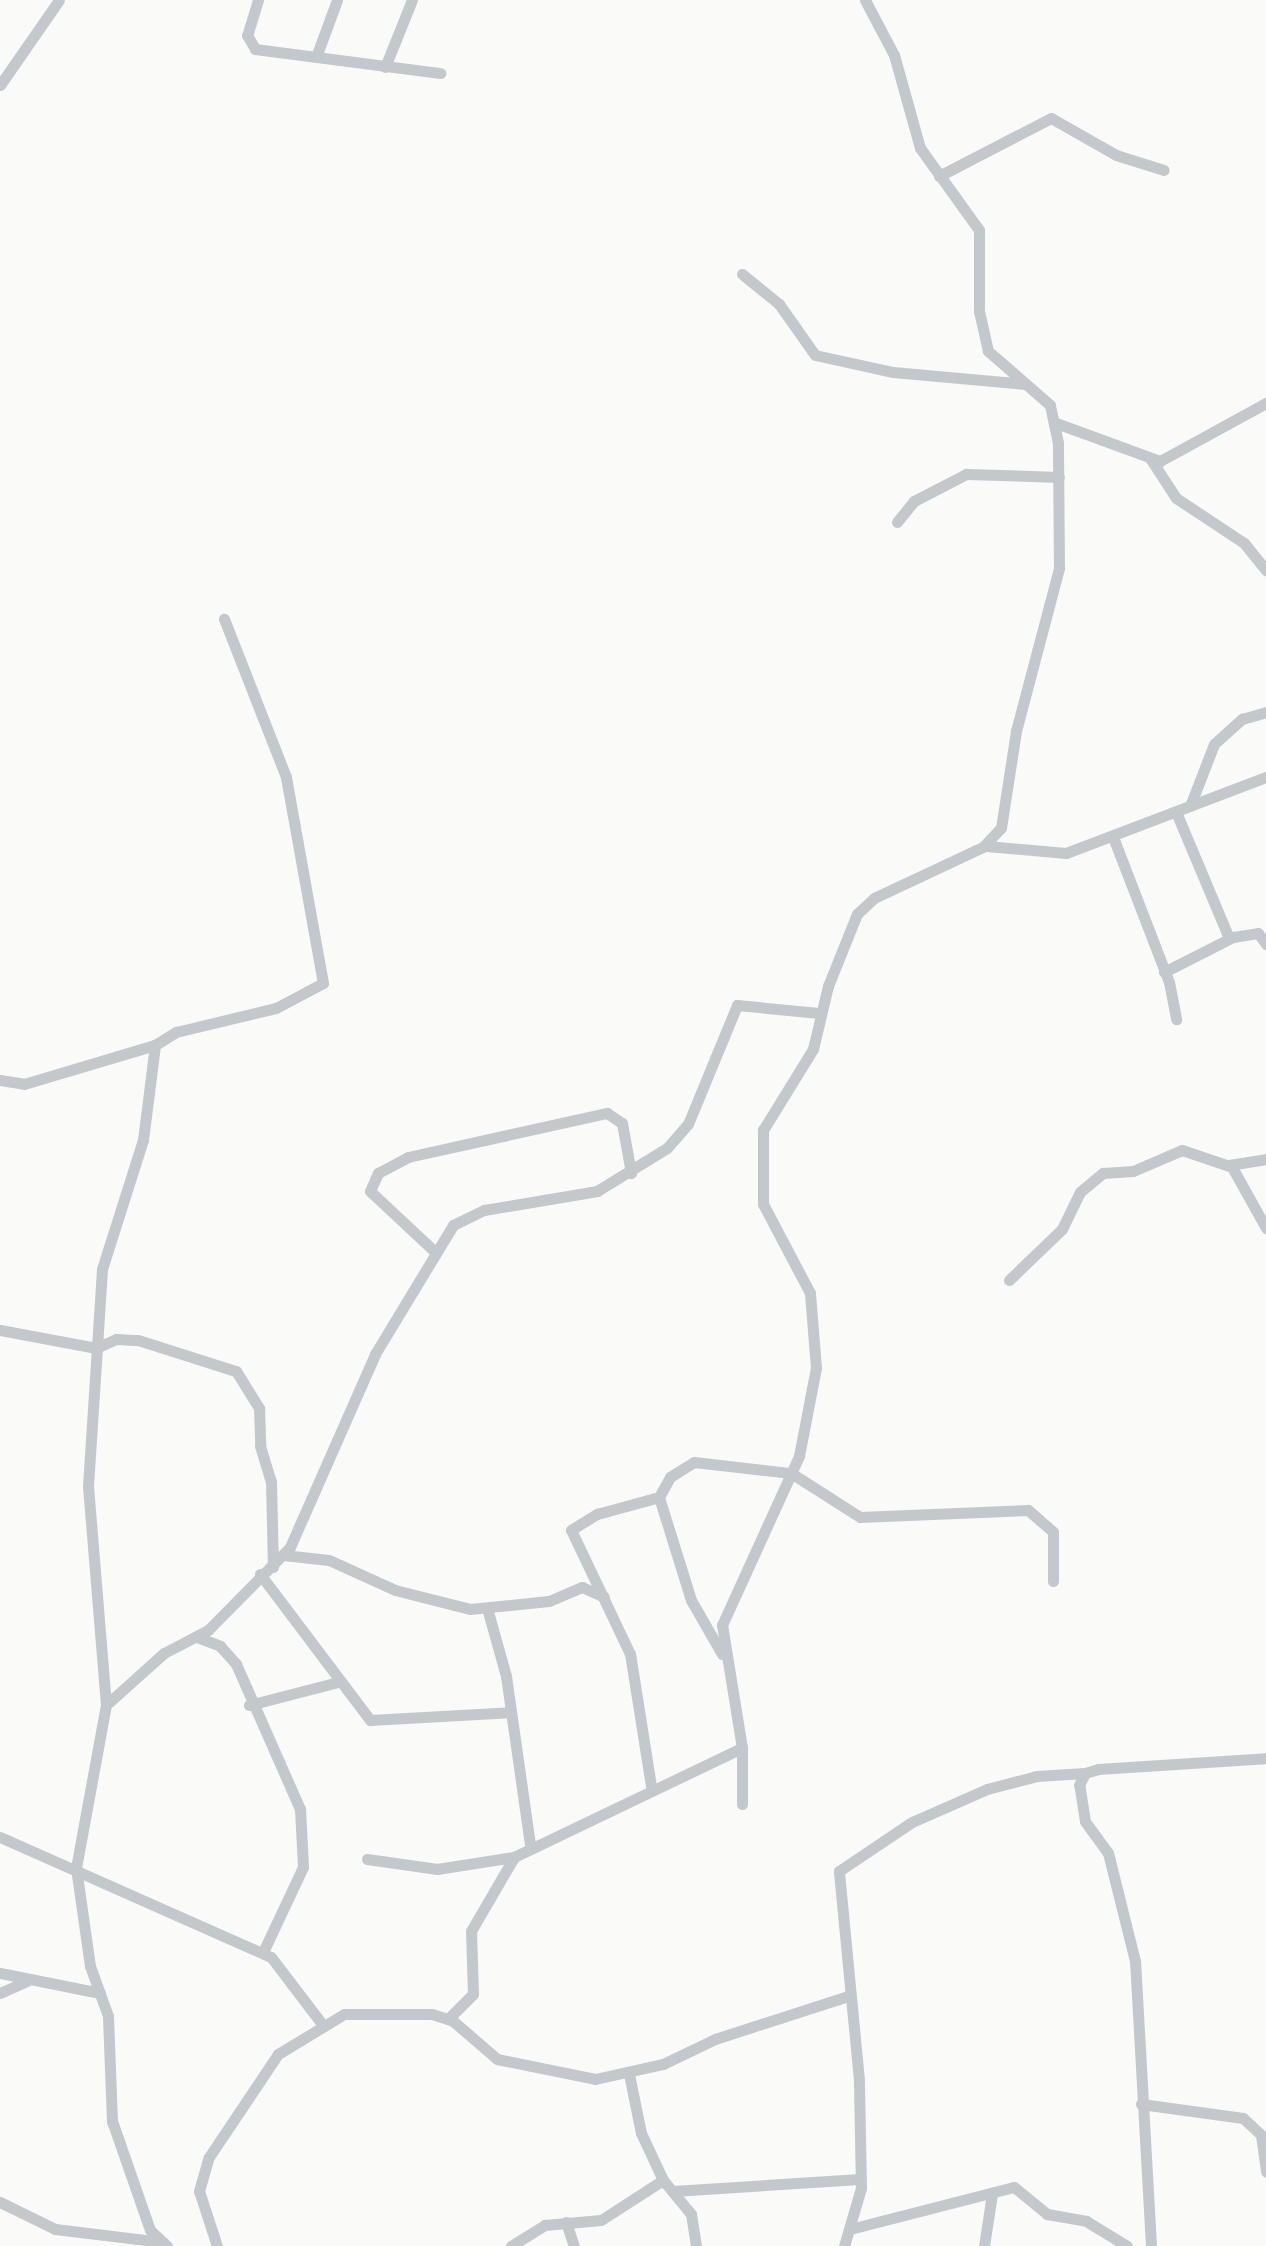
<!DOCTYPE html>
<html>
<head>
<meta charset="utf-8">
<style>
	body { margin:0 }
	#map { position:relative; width:1266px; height:2246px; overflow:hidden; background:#fafaf8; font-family:Cabin,sans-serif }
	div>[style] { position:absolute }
	.minor>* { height:11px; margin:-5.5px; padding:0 5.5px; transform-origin:5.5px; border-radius:5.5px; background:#c3c8cc }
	span { translate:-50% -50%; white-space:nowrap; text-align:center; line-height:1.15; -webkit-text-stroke:10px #fff; paint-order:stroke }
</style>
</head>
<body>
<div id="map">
	<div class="minor">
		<div style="left:258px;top:0;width:37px;rotate:107deg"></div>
		<div style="left:247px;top:35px;width:16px;rotate:60deg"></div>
		<div style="left:255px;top:49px;width:187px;rotate:7.4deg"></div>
		<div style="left:316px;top:57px;width:61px;rotate:-69.8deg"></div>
		<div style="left:385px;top:67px;width:72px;rotate:-68.1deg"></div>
		<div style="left:0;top:85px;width:103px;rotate:-55.2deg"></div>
		<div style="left:939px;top:176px;width:126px;rotate:-27.4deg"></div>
		<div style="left:1051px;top:118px;width:75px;rotate:29.6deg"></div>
		<div style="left:1116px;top:155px;width:50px;rotate:17.4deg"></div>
		<div style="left:742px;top:274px;width:48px;rotate:39deg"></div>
		<div style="left:779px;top:304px;width:62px;rotate:54.8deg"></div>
		<div style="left:815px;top:355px;width:80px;rotate:12.3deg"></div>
		<div style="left:893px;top:372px;width:133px;rotate:5.2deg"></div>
		<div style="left:1056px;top:423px;width:111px;rotate:20.1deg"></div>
		<div style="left:1160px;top:461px;width:121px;rotate:-28.7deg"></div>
		<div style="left:1150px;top:458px;width:48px;rotate:57deg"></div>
		<div style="left:1176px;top:498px;width:82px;rotate:33.5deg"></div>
		<div style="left:1244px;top:543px;width:35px;rotate:51deg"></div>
		<div style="left:897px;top:522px;width:27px;rotate:-51deg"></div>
		<div style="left:914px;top:501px;width:59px;rotate:-27.4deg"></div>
		<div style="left:966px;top:474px;width:93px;rotate:1.8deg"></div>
		<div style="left:1190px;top:806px;width:66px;rotate:-68.8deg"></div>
		<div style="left:1214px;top:744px;width:38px;rotate:-42deg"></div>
		<div style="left:1242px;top:719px;width:25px;rotate:-16deg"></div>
		<div style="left:1176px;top:812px;width:137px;rotate:67.2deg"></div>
		<div style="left:1113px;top:837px;width:155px;rotate:68.9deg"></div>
		<div style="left:1169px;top:982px;width:38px;rotate:79deg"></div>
		<div style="left:986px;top:846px;width:80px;rotate:5deg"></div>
		<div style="left:1066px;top:853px;width:214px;rotate:-20.8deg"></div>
		<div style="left:1164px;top:972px;width:77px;rotate:-26.9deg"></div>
		<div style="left:1233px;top:937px;width:25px;rotate:-9deg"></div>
		<div style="left:1258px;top:933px;width:14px;rotate:54deg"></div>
		<div style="left:0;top:1080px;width:24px;rotate:9deg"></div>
		<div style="left:24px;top:1084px;width:137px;rotate:-16.6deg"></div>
		<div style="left:1229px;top:1165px;width:37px;rotate:-9deg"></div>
		<div style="left:433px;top:1250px;width:86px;rotate:-136.9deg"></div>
		<div style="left:370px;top:1191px;width:20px;rotate:-66deg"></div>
		<div style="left:378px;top:1173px;width:34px;rotate:-28deg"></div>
		<div style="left:408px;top:1157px;width:204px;rotate:-12.5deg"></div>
		<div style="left:607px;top:1113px;width:18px;rotate:34deg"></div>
		<div style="left:622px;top:1123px;width:51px;rotate:79.8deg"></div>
		<div style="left:1009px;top:1280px;width:74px;rotate:-43.9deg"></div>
		<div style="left:1062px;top:1229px;width:41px;rotate:-64.1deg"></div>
		<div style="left:1080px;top:1192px;width:30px;rotate:-40deg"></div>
		<div style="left:1103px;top:1173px;width:30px;rotate:-4deg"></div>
		<div style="left:1133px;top:1171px;width:53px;rotate:-23.2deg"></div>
		<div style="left:1182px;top:1150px;width:53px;rotate:18.8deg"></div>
		<div style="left:1232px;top:1167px;width:70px;rotate:60.9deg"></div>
		<div style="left:0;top:1330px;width:98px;rotate:10.6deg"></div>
		<div style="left:96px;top:1348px;width:22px;rotate:-24deg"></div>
		<div style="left:116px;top:1339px;width:22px;rotate:3deg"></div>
		<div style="left:138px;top:1340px;width:103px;rotate:17.6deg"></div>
		<div style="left:236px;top:1371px;width:44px;rotate:58.1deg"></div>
		<div style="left:259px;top:1408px;width:38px;rotate:88deg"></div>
		<div style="left:260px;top:1446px;width:37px;rotate:73deg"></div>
		<div style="left:271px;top:1481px;width:86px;rotate:88.7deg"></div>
		<div style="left:283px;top:1555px;width:46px;rotate:6.2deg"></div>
		<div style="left:329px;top:1560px;width:72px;rotate:24.4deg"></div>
		<div style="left:395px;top:1590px;width:77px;rotate:14.2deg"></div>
		<div style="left:470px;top:1609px;width:79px;rotate:-5.8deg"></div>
		<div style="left:549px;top:1601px;width:36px;rotate:-23deg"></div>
		<div style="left:582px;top:1587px;width:24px;rotate:24deg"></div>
		<div style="left:260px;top:1574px;width:183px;rotate:53deg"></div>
		<div style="left:370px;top:1720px;width:141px;rotate:-3.2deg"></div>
		<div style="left:487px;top:1608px;width:71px;rotate:74.4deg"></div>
		<div style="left:506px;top:1676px;width:171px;rotate:81.9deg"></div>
		<div style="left:197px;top:1637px;width:25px;rotate:21deg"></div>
		<div style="left:220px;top:1646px;width:24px;rotate:48deg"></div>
		<div style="left:236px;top:1664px;width:158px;rotate:66.2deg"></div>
		<div style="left:300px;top:1809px;width:58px;rotate:87deg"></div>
		<div style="left:303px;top:1867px;width:94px;rotate:115.2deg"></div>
		<div style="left:722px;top:1654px;width:62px;rotate:-119.9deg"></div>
		<div style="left:691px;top:1600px;width:108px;rotate:-107.3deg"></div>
		<div style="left:659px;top:1497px;width:23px;rotate:-61deg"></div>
		<div style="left:670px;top:1477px;width:28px;rotate:-32deg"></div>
		<div style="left:694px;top:1462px;width:98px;rotate:6.5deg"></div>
		<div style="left:791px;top:1473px;width:82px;rotate:32.5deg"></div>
		<div style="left:860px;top:1517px;width:168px;rotate:-2.4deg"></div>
		<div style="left:1028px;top:1510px;width:33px;rotate:41deg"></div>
		<div style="left:1053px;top:1532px;width:49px;rotate:90deg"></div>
		<div style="left:106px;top:1705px;width:78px;rotate:-41.9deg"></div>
		<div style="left:164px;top:1653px;width:50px;rotate:-27.6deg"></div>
		<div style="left:208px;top:1630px;width:117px;rotate:-45.3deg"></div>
		<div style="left:290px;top:1547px;width:211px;rotate:-66.2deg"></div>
		<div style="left:375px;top:1354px;width:151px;rotate:-58.8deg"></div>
		<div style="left:453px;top:1225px;width:34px;rotate:-26deg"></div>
		<div style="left:484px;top:1210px;width:115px;rotate:-9.5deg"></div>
		<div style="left:597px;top:1191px;width:82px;rotate:-31.6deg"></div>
		<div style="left:667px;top:1148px;width:32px;rotate:-49deg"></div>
		<div style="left:688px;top:1124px;width:129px;rotate:-67.6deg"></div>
		<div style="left:737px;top:1005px;width:82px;rotate:5.6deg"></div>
		<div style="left:249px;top:1705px;width:92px;rotate:-14.5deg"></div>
		<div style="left:651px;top:1786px;width:134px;rotate:-99deg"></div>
		<div style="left:630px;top:1654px;width:137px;rotate:-115.4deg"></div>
		<div style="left:571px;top:1530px;width:31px;rotate:-32deg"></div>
		<div style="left:597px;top:1514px;width:64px;rotate:-15.3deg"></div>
		<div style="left:742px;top:1804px;width:56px;rotate:-90deg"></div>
		<div style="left:742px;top:1748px;width:125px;rotate:-99.2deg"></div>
		<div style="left:722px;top:1625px;width:186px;rotate:-65.5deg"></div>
		<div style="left:799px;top:1456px;width:90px;rotate:-79.1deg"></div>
		<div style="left:816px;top:1368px;width:75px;rotate:-94.6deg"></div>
		<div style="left:810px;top:1293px;width:101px;rotate:-117.8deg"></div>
		<div style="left:763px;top:1204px;width:74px;rotate:-90deg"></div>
		<div style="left:763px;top:1130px;width:95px;rotate:-58.3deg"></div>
		<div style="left:813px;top:1049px;width:65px;rotate:-76.6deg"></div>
		<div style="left:828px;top:986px;width:78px;rotate:-68.1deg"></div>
		<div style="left:857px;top:914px;width:23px;rotate:-43deg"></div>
		<div style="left:874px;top:898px;width:120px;rotate:-25.1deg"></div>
		<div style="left:983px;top:847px;width:26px;rotate:-47deg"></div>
		<div style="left:1001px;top:828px;width:98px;rotate:-81.2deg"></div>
		<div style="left:1016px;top:731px;width:169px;rotate:-75.2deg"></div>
		<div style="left:1059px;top:568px;width:125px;rotate:-90.5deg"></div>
		<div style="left:1058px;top:443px;width:39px;rotate:-102deg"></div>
		<div style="left:1050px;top:405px;width:82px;rotate:-138.9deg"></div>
		<div style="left:988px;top:351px;width:41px;rotate:-102.7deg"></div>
		<div style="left:979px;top:311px;width:81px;rotate:-90deg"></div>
		<div style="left:979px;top:230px;width:101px;rotate:-125.7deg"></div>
		<div style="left:920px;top:148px;width:97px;rotate:-105.6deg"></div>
		<div style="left:894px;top:55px;width:62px;rotate:-117.8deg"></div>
		<div style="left:0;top:1837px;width:296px;rotate:23.9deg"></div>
		<div style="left:271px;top:1957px;width:84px;rotate:52.7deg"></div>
		<div style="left:367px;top:1859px;width:71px;rotate:8.1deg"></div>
		<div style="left:437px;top:1869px;width:78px;rotate:-8.9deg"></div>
		<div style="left:0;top:1973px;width:102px;rotate:11.3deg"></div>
		<div style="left:0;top:1993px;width:30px;rotate:-24deg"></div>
		<div style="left:448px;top:2019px;width:35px;rotate:-45deg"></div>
		<div style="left:473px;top:1994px;width:63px;rotate:-91.8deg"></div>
		<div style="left:471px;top:1931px;width:86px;rotate:-59.8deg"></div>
		<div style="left:514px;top:1857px;width:253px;rotate:-25.6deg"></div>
		<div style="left:629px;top:2074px;width:60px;rotate:78.5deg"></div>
		<div style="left:641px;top:2133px;width:52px;rotate:64.9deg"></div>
		<div style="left:663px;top:2180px;width:44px;rotate:50.5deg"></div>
		<div style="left:691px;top:2214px;width:32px;rotate:81deg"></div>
		<div style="left:1141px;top:2104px;width:103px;rotate:7.8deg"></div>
		<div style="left:1243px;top:2118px;width:25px;rotate:43deg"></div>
		<div style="left:1261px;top:2135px;width:37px;rotate:82deg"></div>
		<div style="left:673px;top:2191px;width:187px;rotate:-3.7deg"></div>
		<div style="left:0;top:2202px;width:61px;rotate:26.1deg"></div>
		<div style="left:55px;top:2229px;width:109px;rotate:6.9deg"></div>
		<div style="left:566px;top:2222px;width:25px;rotate:72deg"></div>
		<div style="left:850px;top:2229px;width:169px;rotate:-14.4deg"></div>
		<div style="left:1014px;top:2187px;width:43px;rotate:39.3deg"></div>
		<div style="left:1047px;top:2214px;width:40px;rotate:10deg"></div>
		<div style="left:1086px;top:2221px;width:48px;rotate:31.4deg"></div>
		<div style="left:167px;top:2246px;width:23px;rotate:-137deg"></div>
		<div style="left:150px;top:2230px;width:115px;rotate:-109.2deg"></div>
		<div style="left:112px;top:2121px;width:105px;rotate:-92.2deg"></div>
		<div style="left:108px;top:2016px;width:53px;rotate:-109.8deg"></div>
		<div style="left:90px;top:1966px;width:99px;rotate:-98.1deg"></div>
		<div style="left:76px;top:1868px;width:166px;rotate:-79.6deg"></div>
		<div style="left:106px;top:1705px;width:220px;rotate:-94.7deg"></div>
		<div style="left:88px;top:1486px;width:217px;rotate:-86.3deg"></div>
		<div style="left:102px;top:1269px;width:135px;rotate:-72.4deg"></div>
		<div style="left:143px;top:1140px;width:96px;rotate:-82.8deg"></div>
		<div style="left:155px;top:1045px;width:25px;rotate:-32deg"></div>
		<div style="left:176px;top:1032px;width:103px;rotate:-13.5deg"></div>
		<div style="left:276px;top:1008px;width:53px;rotate:-28deg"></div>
		<div style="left:323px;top:983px;width:209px;rotate:-100.2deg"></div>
		<div style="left:286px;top:777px;width:170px;rotate:-111.4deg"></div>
		<div style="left:217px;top:2246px;width:58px;rotate:-108.1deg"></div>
		<div style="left:199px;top:2191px;width:35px;rotate:-74deg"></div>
		<div style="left:209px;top:2157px;width:124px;rotate:-56.2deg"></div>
		<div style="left:278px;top:2054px;width:77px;rotate:-31.2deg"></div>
		<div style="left:344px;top:2014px;width:88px"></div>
		<div style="left:432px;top:2014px;width:22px;rotate:18deg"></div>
		<div style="left:453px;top:2021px;width:58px;rotate:40.8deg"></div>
		<div style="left:497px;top:2059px;width:100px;rotate:11.5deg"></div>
		<div style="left:595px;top:2079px;width:70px;rotate:-12.4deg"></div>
		<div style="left:663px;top:2064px;width:58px;rotate:-25.7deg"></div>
		<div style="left:715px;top:2039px;width:140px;rotate:-17.9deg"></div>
		<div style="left:511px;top:2246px;width:40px;rotate:-32deg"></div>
		<div style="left:545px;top:2225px;width:56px;rotate:-5.1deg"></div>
		<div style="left:601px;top:2220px;width:74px;rotate:-32.8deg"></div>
		<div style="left:844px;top:2246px;width:60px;rotate:-73.7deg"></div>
		<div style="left:861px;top:2188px;width:108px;rotate:-91.1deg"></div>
		<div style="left:859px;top:2080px;width:210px;rotate:-95.5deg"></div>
		<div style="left:839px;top:1871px;width:88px;rotate:-33.9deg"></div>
		<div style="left:912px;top:1822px;width:82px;rotate:-23.7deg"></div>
		<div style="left:987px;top:1789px;width:52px;rotate:-14.6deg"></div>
		<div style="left:1037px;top:1776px;width:48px;rotate:-3.6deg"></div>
		<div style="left:984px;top:2246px;width:53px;rotate:-81.3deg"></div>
		<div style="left:1151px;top:2246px;width:285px;rotate:-93.2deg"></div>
		<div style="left:1135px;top:1961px;width:111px;rotate:-104deg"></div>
		<div style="left:1108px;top:1853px;width:39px;rotate:-126deg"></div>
		<div style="left:1085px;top:1821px;width:36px;rotate:-99deg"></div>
		<div style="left:1079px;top:1785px;width:13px;rotate:-63deg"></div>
		<div style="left:1085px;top:1773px;width:14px;rotate:-17deg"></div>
		<div style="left:1098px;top:1769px;width:168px;rotate:-3.7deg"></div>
	</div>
</div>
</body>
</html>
